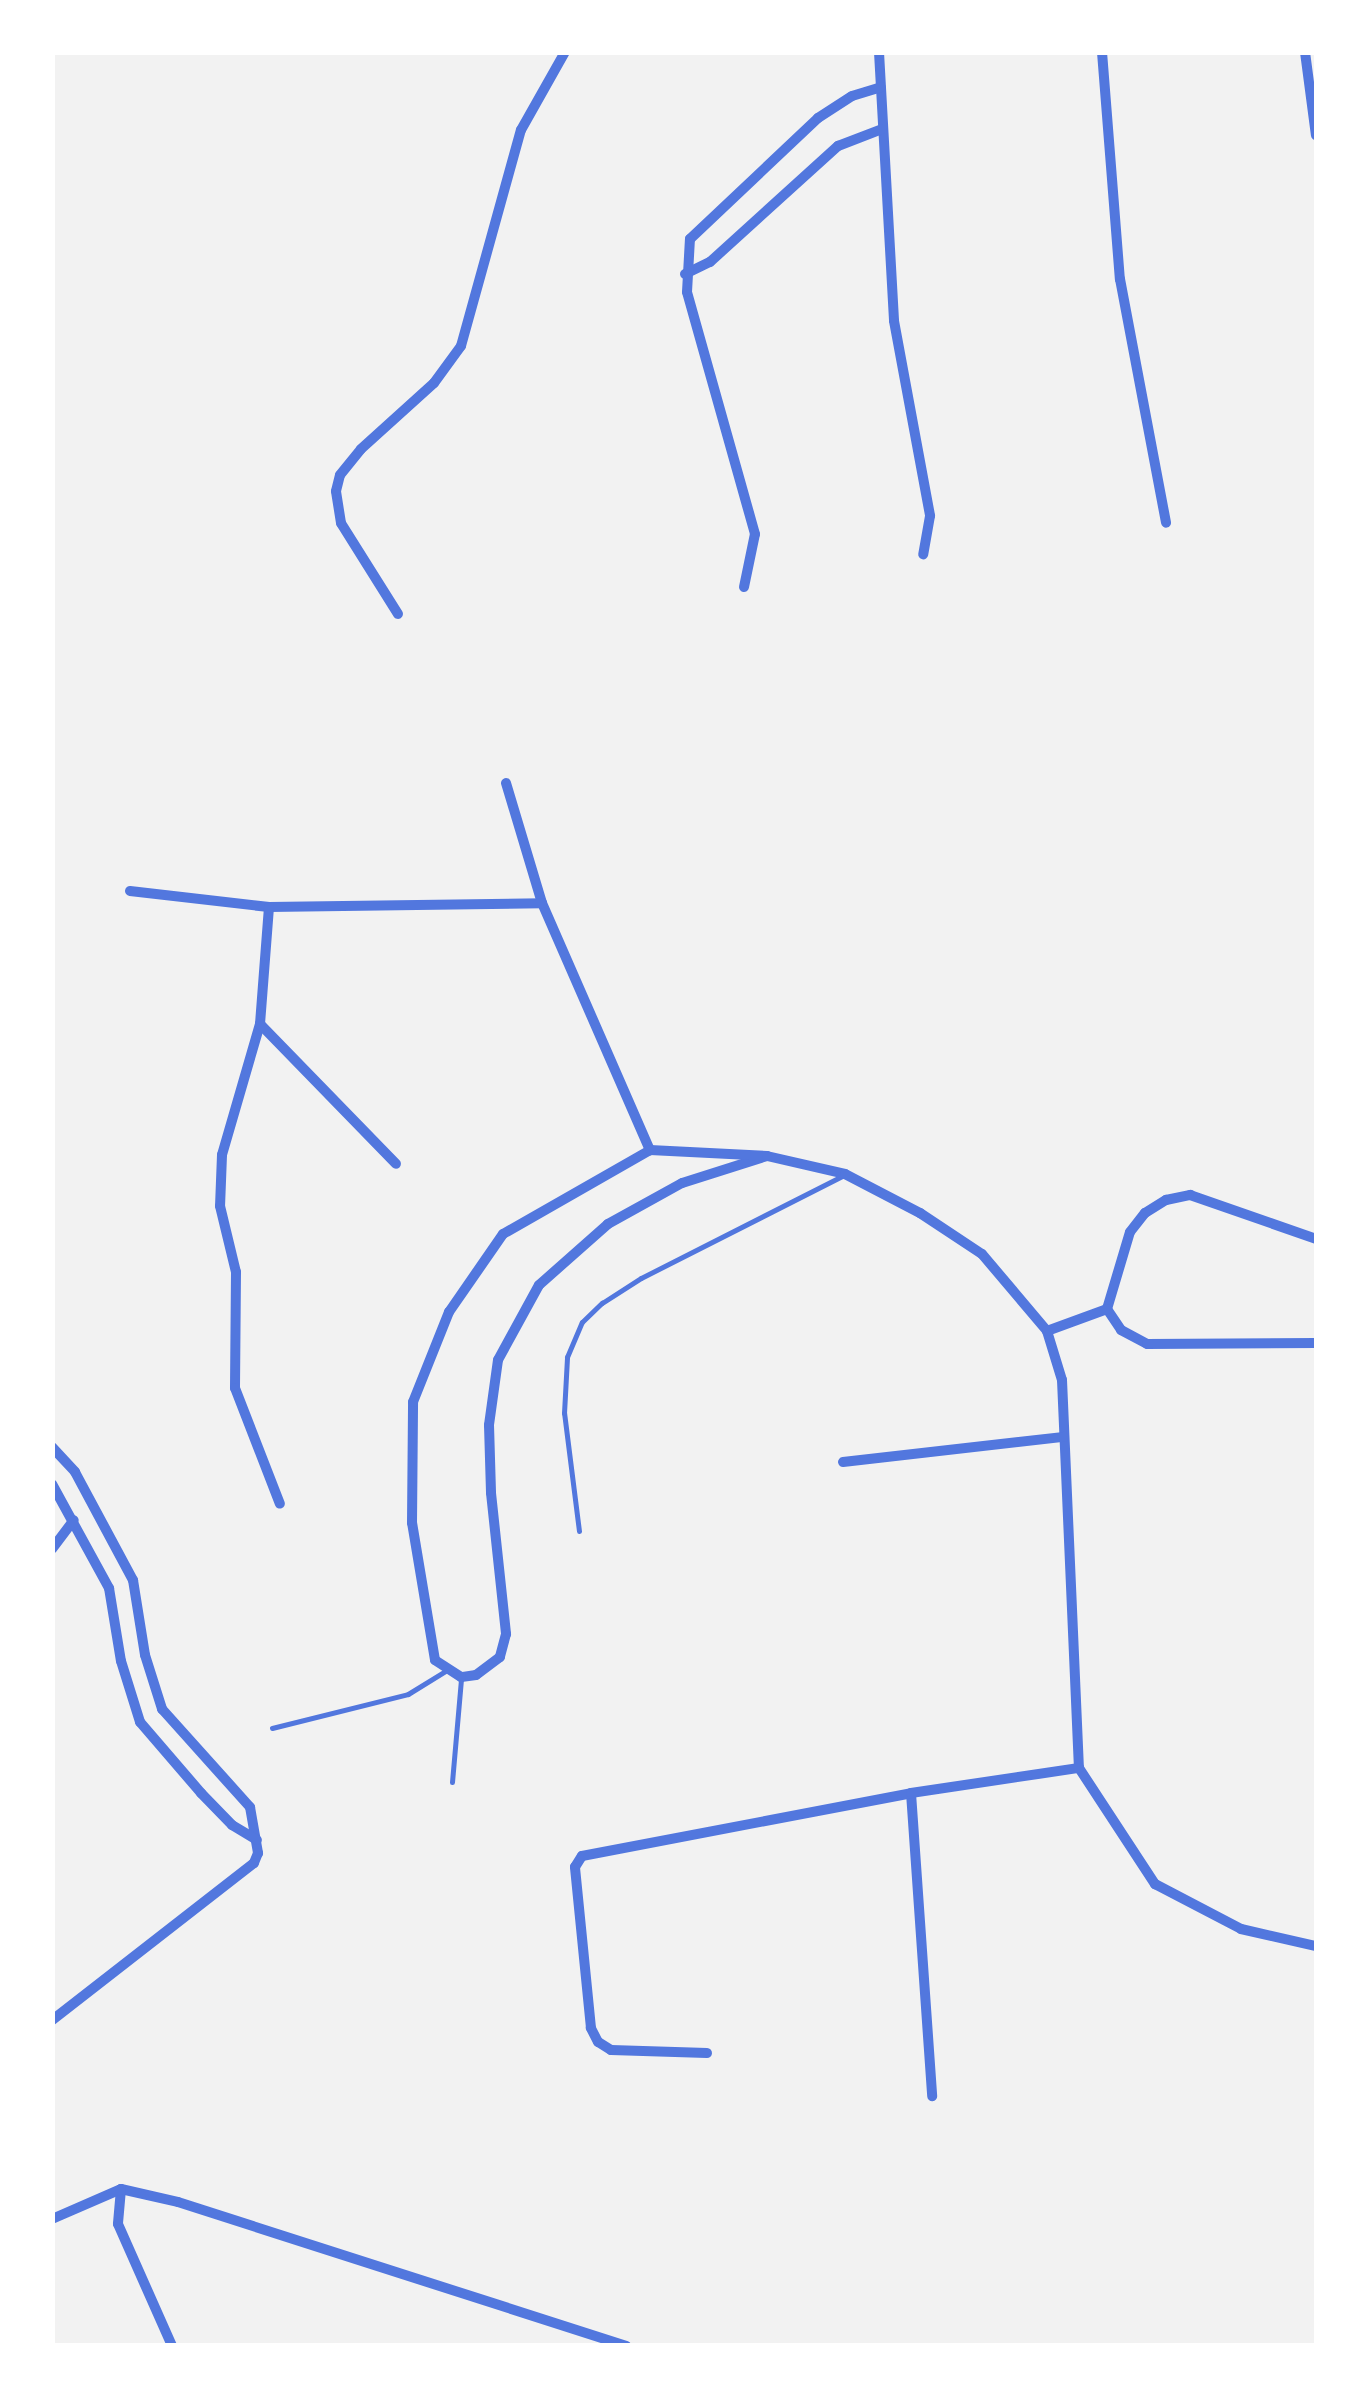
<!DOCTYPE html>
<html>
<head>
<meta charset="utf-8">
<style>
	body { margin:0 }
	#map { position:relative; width:1369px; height:2398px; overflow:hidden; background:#f2f2f2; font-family:"Crimson Pro",serif }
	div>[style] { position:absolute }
	.service>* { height:5px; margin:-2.5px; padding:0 2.5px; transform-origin:2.5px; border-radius:2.5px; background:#5277de }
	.minor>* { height:10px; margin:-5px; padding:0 5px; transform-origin:5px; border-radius:5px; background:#5277de }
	span { translate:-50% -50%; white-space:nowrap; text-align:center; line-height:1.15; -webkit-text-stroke:8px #fff; paint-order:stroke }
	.frame { position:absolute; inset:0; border:55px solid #fff; pointer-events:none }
</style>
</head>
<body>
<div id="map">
	<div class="service">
		<div style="left:579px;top:1531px;width:119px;rotate:-97.2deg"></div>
		<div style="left:564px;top:1413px;width:56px;rotate:-86.9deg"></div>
		<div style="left:567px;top:1357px;width:38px;rotate:-67deg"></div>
		<div style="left:582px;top:1322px;width:28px;rotate:-44deg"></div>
		<div style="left:602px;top:1303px;width:46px;rotate:-32.7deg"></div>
		<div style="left:641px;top:1278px;width:225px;rotate:-26.9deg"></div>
		<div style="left:272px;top:1728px;width:140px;rotate:-14deg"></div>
		<div style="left:408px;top:1694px;width:46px;rotate:-31.6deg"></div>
		<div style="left:452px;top:1782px;width:102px;rotate:-85deg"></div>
	</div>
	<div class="minor">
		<div style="left:879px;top:52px;width:269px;rotate:86.8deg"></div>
		<div style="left:894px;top:321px;width:198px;rotate:79.5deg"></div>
		<div style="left:930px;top:516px;width:39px;rotate:100deg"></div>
		<div style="left:1102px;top:52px;width:228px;rotate:85.5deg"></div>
		<div style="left:1120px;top:279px;width:248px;rotate:79.3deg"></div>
		<div style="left:1305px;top:52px;width:84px;rotate:82.5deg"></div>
		<div style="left:685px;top:274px;width:28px;rotate:-26deg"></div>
		<div style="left:710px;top:262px;width:173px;rotate:-42.2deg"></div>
		<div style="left:838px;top:146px;width:47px;rotate:-21.1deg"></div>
		<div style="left:744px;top:587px;width:54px;rotate:-78.3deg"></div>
		<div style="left:755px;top:534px;width:251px;rotate:-105.7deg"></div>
		<div style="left:687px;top:292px;width:53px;rotate:-86.8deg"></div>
		<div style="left:690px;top:239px;width:176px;rotate:-43.4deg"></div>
		<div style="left:818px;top:118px;width:40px;rotate:-32.9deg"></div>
		<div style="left:852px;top:96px;width:30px;rotate:-17deg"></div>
		<div style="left:398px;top:614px;width:107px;rotate:-122.1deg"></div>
		<div style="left:341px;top:523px;width:32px;rotate:-99deg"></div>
		<div style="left:336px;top:491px;width:16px;rotate:-76deg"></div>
		<div style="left:340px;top:475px;width:33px;rotate:-51deg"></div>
		<div style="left:361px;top:449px;width:98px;rotate:-42.1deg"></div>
		<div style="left:434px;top:383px;width:46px;rotate:-53.9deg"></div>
		<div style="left:461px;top:346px;width:224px;rotate:-74.5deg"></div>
		<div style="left:521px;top:130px;width:90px;rotate:-60.6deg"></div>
		<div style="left:506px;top:783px;width:125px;rotate:73.3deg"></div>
		<div style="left:542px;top:903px;width:270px;rotate:66.4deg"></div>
		<div style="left:130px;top:891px;width:140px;rotate:6.6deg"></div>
		<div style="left:269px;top:907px;width:273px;rotate:-0.8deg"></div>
		<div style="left:269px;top:907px;width:117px;rotate:94.4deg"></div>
		<div style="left:260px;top:1024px;width:136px;rotate:106.2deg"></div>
		<div style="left:222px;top:1155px;width:51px;rotate:92.2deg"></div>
		<div style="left:220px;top:1206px;width:68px;rotate:76.4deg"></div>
		<div style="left:236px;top:1272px;width:116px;rotate:90.5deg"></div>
		<div style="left:235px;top:1388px;width:124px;rotate:68.8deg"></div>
		<div style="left:260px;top:1024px;width:195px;rotate:45.8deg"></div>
		<div style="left:767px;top:1156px;width:89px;rotate:162.4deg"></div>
		<div style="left:682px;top:1183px;width:85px;rotate:151deg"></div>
		<div style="left:608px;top:1224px;width:92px;rotate:138.5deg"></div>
		<div style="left:539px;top:1285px;width:85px;rotate:118.7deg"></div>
		<div style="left:498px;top:1360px;width:66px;rotate:97.9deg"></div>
		<div style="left:489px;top:1425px;width:68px;rotate:88.3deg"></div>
		<div style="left:491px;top:1493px;width:142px;rotate:83.9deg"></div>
		<div style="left:506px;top:1634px;width:24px;rotate:105deg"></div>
		<div style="left:500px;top:1657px;width:30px;rotate:143deg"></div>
		<div style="left:476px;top:1675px;width:15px;rotate:172deg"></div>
		<div style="left:461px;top:1677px;width:31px;rotate:-147deg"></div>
		<div style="left:435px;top:1660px;width:139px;rotate:-99.5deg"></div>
		<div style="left:412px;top:1523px;width:121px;rotate:-89.5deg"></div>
		<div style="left:413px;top:1402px;width:97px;rotate:-68.2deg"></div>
		<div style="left:449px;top:1312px;width:95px;rotate:-55.3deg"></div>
		<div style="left:503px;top:1234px;width:169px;rotate:-29.7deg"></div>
		<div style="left:650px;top:1150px;width:117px;rotate:2.9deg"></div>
		<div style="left:767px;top:1156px;width:80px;rotate:13deg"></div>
		<div style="left:845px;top:1174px;width:85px;rotate:27.5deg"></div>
		<div style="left:920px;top:1213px;width:74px;rotate:33.5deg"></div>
		<div style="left:982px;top:1254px;width:101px;rotate:49.8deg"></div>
		<div style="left:1047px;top:1331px;width:51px;rotate:73deg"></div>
		<div style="left:1062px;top:1380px;width:388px;rotate:87.5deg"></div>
		<div style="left:1079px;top:1768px;width:139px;rotate:56.8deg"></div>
		<div style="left:1155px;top:1884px;width:97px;rotate:27.6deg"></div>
		<div style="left:1241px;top:1929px;width:77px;rotate:12.8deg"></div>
		<div style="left:1107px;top:1309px;width:80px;rotate:-73.4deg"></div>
		<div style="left:1130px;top:1232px;width:24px;rotate:-52deg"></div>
		<div style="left:1145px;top:1213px;width:25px;rotate:-32deg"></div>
		<div style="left:1166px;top:1200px;width:25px;rotate:-12deg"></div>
		<div style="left:1190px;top:1195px;width:133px;rotate:19.2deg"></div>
		<div style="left:1107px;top:1309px;width:25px;rotate:56deg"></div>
		<div style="left:1121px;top:1330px;width:30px;rotate:28deg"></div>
		<div style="left:1147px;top:1344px;width:169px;rotate:-0.3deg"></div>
		<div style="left:1047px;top:1331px;width:64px;rotate:-20.1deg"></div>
		<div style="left:52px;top:1447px;width:34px;rotate:47deg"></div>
		<div style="left:75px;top:1472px;width:123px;rotate:61.8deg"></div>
		<div style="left:133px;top:1580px;width:76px;rotate:80.9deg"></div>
		<div style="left:145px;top:1655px;width:57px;rotate:72.5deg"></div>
		<div style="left:162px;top:1709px;width:132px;rotate:48.1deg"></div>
		<div style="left:250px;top:1807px;width:47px;rotate:80.1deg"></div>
		<div style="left:258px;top:1853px;width:11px;rotate:112deg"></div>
		<div style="left:254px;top:1863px;width:256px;rotate:142.1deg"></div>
		<div style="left:843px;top:1462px;width:222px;rotate:-6.5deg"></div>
		<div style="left:52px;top:1484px;width:119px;rotate:61.3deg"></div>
		<div style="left:109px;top:1588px;width:74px;rotate:80.7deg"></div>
		<div style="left:121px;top:1661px;width:64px;rotate:72.7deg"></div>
		<div style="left:140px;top:1722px;width:94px;rotate:49.3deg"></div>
		<div style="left:201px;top:1793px;width:45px;rotate:45.9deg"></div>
		<div style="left:232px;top:1825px;width:29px;rotate:31deg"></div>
		<div style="left:52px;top:1549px;width:36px;rotate:-53deg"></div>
		<div style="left:911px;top:1793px;width:304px;rotate:86deg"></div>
		<div style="left:707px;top:2053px;width:96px;rotate:-178.2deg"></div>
		<div style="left:611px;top:2050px;width:15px;rotate:-148deg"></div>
		<div style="left:598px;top:2042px;width:16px;rotate:-117deg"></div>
		<div style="left:591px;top:2028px;width:162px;rotate:-95.7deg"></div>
		<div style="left:575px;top:1867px;width:13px;rotate:-58deg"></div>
		<div style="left:582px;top:1856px;width:335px;rotate:-10.8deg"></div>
		<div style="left:911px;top:1793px;width:170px;rotate:-8.5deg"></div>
		<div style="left:121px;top:2189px;width:58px;rotate:12.8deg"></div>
		<div style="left:178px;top:2202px;width:471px;rotate:17.8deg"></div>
		<div style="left:121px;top:2189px;width:35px;rotate:95deg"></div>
		<div style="left:118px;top:2224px;width:133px;rotate:66.1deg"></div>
		<div style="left:52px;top:2219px;width:75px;rotate:-23.5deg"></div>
	</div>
	<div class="frame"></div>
</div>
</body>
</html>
